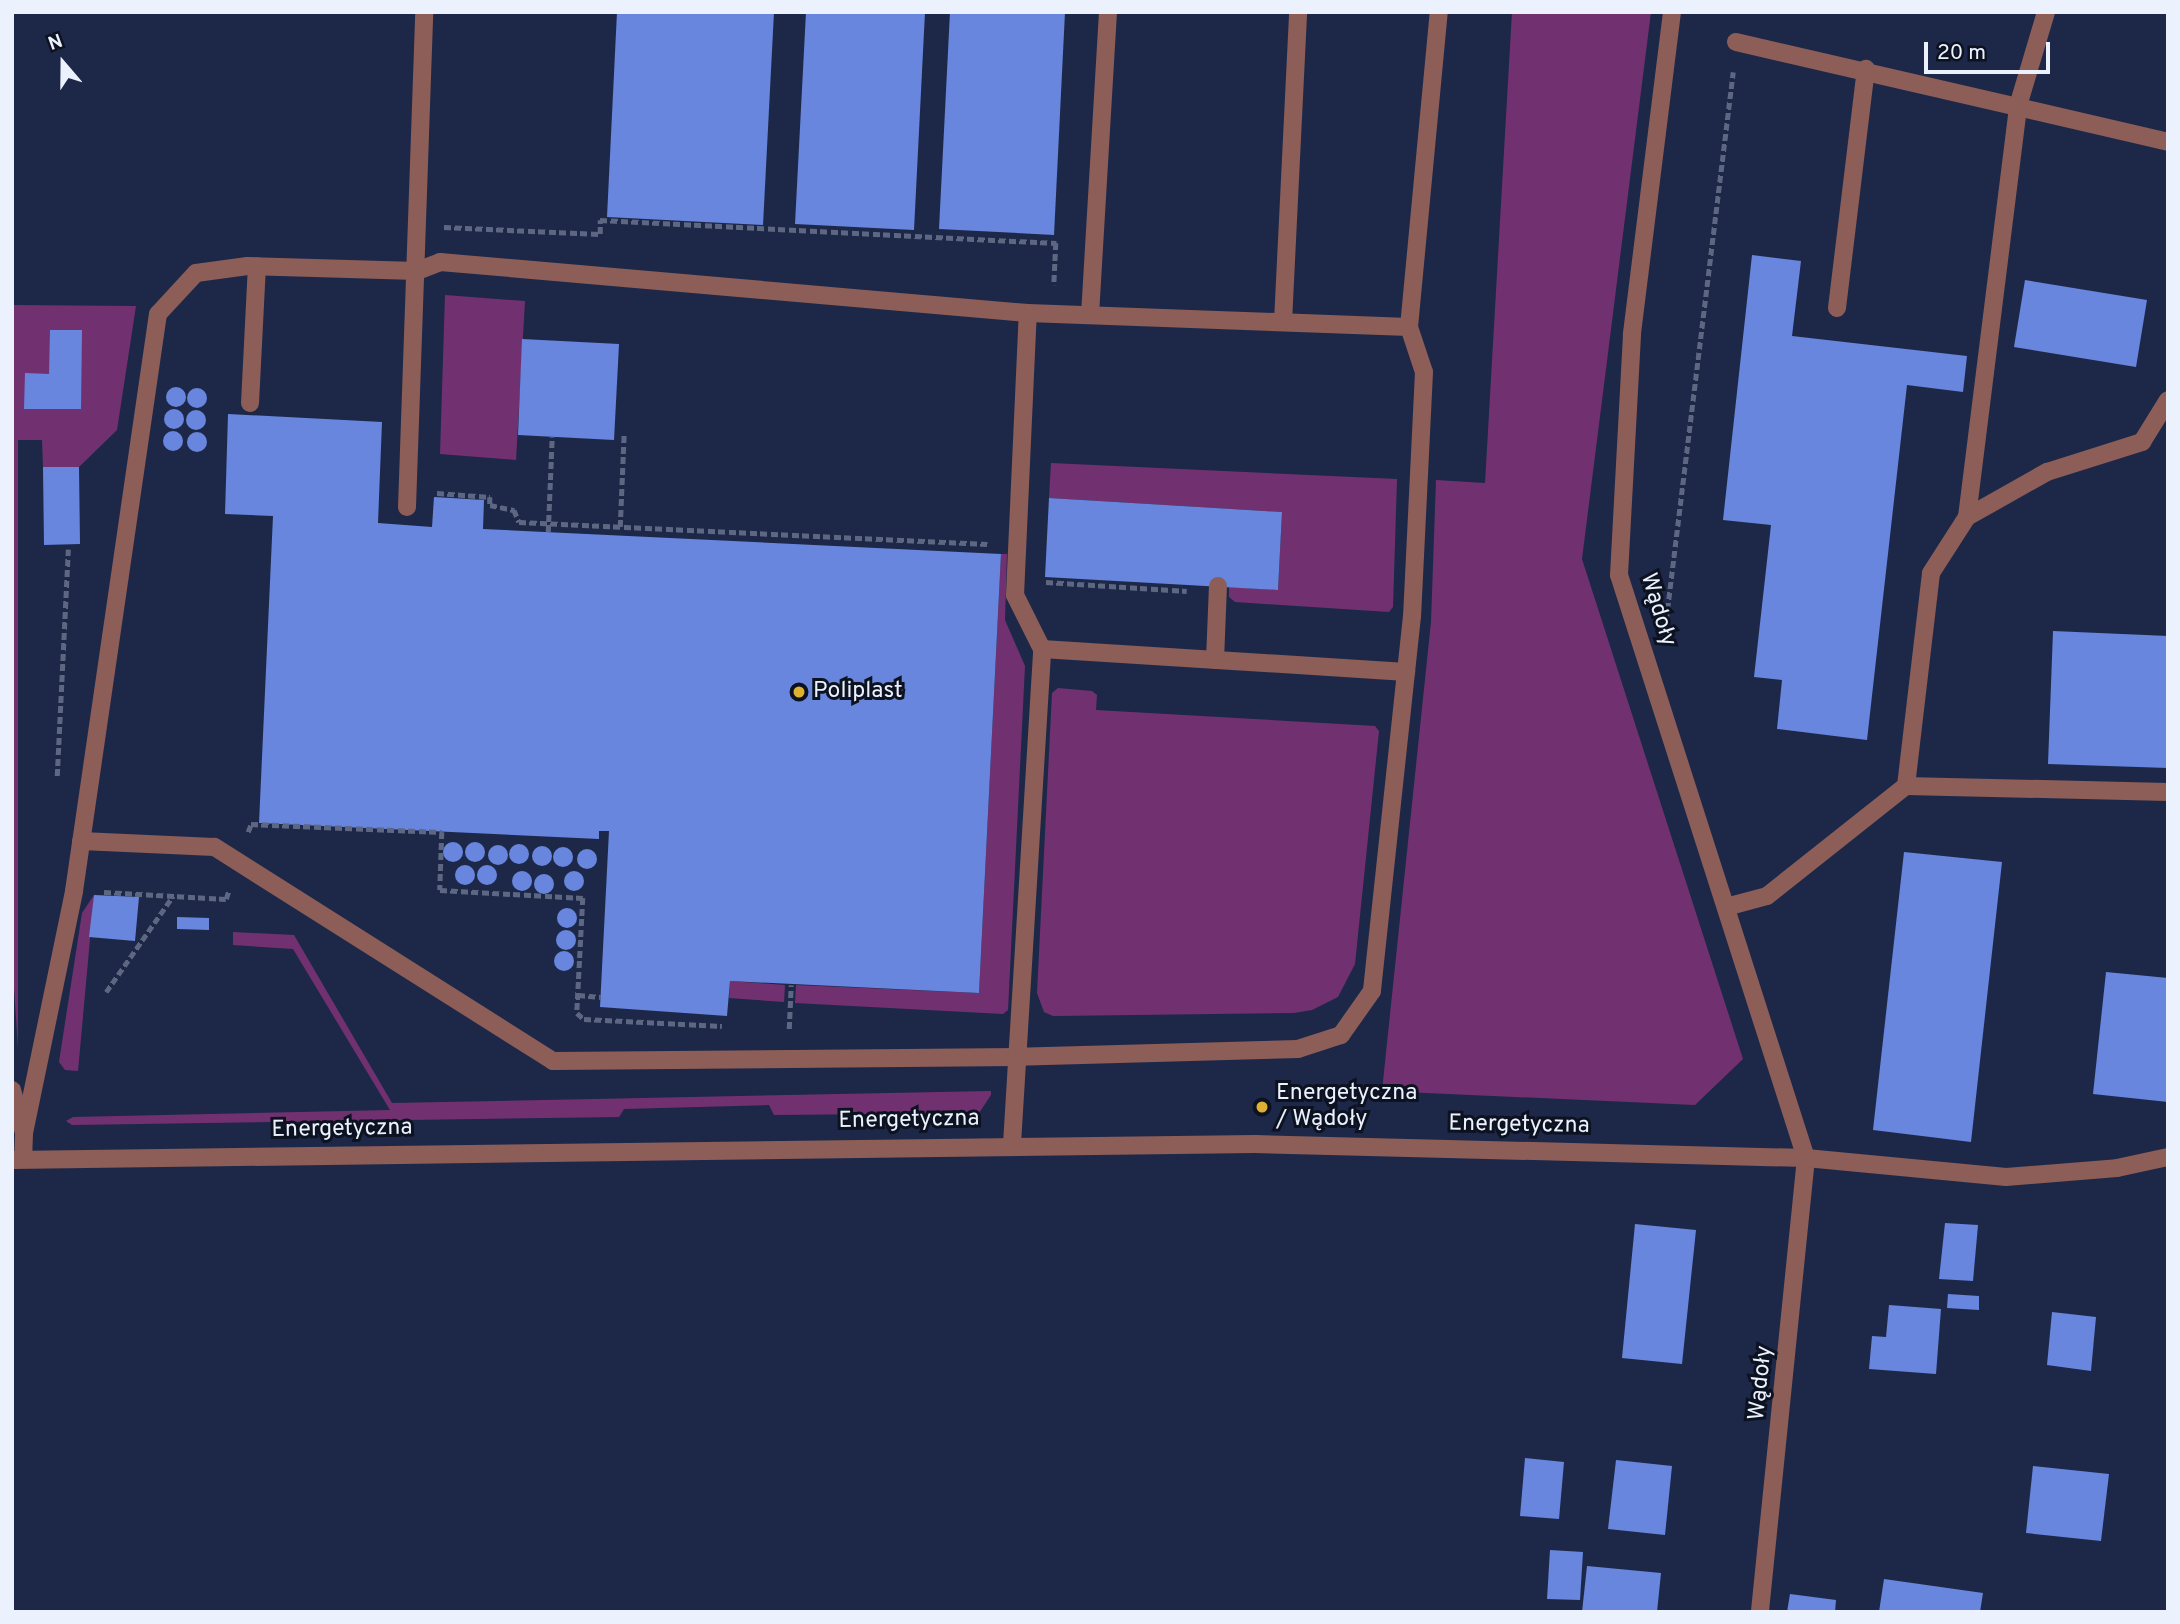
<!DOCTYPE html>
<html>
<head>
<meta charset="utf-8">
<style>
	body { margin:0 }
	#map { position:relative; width:2180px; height:1624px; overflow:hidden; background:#1d2849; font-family:Overpass,sans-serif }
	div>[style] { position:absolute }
	.green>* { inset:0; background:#713170 }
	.building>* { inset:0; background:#6886de }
	.round { border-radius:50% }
	.path>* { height:4.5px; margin-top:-2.25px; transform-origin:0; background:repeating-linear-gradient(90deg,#5e6782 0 7px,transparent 0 10.5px) }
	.service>* { height:18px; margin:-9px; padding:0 9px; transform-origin:9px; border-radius:9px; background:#8c5e57 }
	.minor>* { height:18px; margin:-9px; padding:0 9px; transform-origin:9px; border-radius:9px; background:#8c5e57 }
	.dots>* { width:19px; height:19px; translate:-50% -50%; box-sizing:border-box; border:4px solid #0d1220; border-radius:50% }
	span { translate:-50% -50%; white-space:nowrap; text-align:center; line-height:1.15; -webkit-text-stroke:6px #0d1220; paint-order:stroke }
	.street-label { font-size:23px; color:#ecf1fe }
	.poi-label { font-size:23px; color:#ecf1fe }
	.left { translate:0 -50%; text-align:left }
	.frame { position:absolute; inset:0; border:14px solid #ecf1fe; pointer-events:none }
	.north { position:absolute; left:28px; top:28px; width:70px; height:70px; -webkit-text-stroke:5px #0d1220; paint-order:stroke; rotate:340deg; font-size:19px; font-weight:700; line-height:28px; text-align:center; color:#ecf1fe }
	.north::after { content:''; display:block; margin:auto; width:24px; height:32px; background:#ecf1fe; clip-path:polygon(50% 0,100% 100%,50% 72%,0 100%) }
	.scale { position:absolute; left:1924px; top:42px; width:126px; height:32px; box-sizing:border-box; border:4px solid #ecf1fe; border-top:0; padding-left:9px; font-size:21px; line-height:24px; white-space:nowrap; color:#ecf1fe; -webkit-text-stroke:5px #0d1220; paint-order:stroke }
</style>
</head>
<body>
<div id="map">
	<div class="green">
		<div style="clip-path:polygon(1512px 12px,1651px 12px,1582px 559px,1743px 1059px,1695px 1105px,1382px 1091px,1431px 622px,1436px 480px,1485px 483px)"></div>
		<div style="clip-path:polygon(445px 295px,525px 301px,516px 460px,440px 454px)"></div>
		<div style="clip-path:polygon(12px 305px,136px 306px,117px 430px,79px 467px,43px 467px,42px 440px,18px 440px,18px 1048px,12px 957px)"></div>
		<div style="clip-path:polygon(1051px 463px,1397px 479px,1393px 607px,1389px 612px,1235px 602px,1229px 597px,1229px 587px,1278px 590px,1282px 512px,1049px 498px)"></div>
		<div style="clip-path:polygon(1001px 554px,1007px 554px,1005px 620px,1025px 666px,1008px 1010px,1003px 1014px,795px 1003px,796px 985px,979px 993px)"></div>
		<div style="clip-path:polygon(1058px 688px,1092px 691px,1097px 695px,1096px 710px,1375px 726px,1379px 731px,1355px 964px,1338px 997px,1312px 1010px,1294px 1013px,1053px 1016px,1044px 1012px,1037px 993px,1052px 693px)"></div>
		<div style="clip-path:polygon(94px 895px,78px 1071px,65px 1070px,59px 1062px,82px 913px)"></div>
		<div style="clip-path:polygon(233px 932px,294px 935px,392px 1103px,991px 1091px,991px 1095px,979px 1113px,774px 1115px,769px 1105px,624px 1109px,619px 1117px,72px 1125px,66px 1121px,73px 1117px,390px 1110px,293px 949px,233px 945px)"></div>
		<div style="clip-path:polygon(730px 981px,785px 985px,784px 1002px,729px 998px)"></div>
	</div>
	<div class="building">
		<div style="clip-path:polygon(617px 12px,774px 12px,763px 225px,607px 217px)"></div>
		<div style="clip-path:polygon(806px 12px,925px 12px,914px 230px,795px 224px)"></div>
		<div style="clip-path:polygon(950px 12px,1065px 12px,1054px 235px,939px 229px)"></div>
		<div style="clip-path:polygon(1752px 255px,1801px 261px,1792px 336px,1967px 356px,1963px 392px,1907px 385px,1867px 740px,1777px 729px,1782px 680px,1754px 677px,1771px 525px,1723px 520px)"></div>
		<div style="clip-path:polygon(2025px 280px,2147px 300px,2136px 367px,2014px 347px)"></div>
		<div style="clip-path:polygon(50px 330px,82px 330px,81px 409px,24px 409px,25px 373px,49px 374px)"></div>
		<div style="clip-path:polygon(522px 339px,619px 344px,614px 440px,518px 435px)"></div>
		<div class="round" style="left:166px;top:387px;width:20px;height:20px"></div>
		<div class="round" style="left:187px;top:388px;width:20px;height:20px"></div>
		<div class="round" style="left:164px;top:409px;width:20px;height:20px"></div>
		<div class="round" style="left:186px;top:410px;width:20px;height:20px"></div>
		<div style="clip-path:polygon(228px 414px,382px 422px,378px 523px,432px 527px,434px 497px,484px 500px,483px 529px,1001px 554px,979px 993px,730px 981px,727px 1016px,600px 1007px,609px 831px,599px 831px,599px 839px,259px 823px,273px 516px,225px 514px)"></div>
		<div class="round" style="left:163px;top:431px;width:20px;height:20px"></div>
		<div class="round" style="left:187px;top:432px;width:20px;height:20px"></div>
		<div style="clip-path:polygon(43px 467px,79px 467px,80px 544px,44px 545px)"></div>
		<div style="clip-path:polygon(1049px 498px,1282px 512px,1278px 590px,1045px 577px)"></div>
		<div style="clip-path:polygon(2053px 631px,2168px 636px,2168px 768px,2048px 764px)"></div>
		<div class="round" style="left:465px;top:842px;width:20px;height:20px"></div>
		<div class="round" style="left:443px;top:842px;width:20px;height:20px"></div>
		<div class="round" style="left:509px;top:844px;width:20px;height:20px"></div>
		<div class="round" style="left:488px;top:845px;width:20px;height:20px"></div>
		<div class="round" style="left:532px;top:846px;width:20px;height:20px"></div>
		<div class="round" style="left:553px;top:847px;width:20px;height:20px"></div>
		<div class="round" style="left:577px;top:849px;width:20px;height:20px"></div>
		<div style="clip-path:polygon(1904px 852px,2002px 862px,1971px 1142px,1873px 1130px)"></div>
		<div class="round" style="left:477px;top:865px;width:20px;height:20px"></div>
		<div class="round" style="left:455px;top:865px;width:20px;height:20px"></div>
		<div class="round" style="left:512px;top:871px;width:20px;height:20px"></div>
		<div class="round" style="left:564px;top:871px;width:20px;height:20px"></div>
		<div class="round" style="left:534px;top:874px;width:20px;height:20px"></div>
		<div style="clip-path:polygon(94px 895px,139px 897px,135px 941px,89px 937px)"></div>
		<div class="round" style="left:557px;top:908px;width:20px;height:20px"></div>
		<div style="clip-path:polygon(177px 917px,209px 918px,209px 930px,177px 929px)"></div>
		<div class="round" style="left:556px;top:930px;width:20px;height:20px"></div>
		<div class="round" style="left:554px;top:951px;width:20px;height:20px"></div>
		<div style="clip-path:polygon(2106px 972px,2168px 978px,2168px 1102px,2093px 1094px)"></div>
		<div style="clip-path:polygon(1945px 1223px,1978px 1225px,1973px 1281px,1939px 1279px)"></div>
		<div style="clip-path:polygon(1635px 1224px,1696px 1230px,1682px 1364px,1622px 1358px)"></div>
		<div style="clip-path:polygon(1948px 1294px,1979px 1296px,1979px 1310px,1947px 1308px)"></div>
		<div style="clip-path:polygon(1889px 1305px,1941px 1309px,1936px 1374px,1869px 1369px,1872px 1336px,1886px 1337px)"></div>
		<div style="clip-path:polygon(2052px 1312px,2096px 1317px,2091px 1371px,2047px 1365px)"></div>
		<div style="clip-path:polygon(1525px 1458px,1564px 1462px,1559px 1519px,1520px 1516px)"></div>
		<div style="clip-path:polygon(1616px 1460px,1672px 1466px,1665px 1535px,1608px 1529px)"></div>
		<div style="clip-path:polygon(2033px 1466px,2109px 1474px,2101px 1541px,2026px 1533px)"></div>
		<div style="clip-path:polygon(1550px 1550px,1583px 1552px,1580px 1600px,1547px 1599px)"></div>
		<div style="clip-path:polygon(1587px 1566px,1661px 1573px,1657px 1612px,1582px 1612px)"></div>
		<div style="clip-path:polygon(1884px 1579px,1983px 1593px,1980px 1612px,1879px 1612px)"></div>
		<div style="clip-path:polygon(1790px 1594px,1836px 1600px,1835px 1612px,1787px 1612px)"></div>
	</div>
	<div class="path">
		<div style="left:444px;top:227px;width:156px;rotate:2.6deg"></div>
		<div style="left:600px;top:234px;width:14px;rotate:-90deg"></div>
		<div style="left:600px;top:220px;width:457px;rotate:2.9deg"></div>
		<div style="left:1056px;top:243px;width:42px;rotate:92.7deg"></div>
		<div style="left:437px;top:493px;width:53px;rotate:4.3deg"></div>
		<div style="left:490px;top:497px;width:8px;rotate:90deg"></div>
		<div style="left:490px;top:505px;width:25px;rotate:12deg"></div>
		<div style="left:514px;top:510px;width:13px;rotate:67deg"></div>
		<div style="left:519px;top:522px;width:469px;rotate:2.7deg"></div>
		<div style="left:620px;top:527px;width:94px;rotate:-87.6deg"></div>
		<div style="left:548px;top:532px;width:95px;rotate:-87.6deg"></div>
		<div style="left:1046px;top:582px;width:141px;rotate:3.7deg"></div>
		<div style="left:1666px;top:620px;width:552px;rotate:-83.03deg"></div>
		<div style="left:57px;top:776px;width:227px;rotate:-87.2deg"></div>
		<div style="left:248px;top:832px;width:9px;rotate:-69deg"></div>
		<div style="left:251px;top:824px;width:191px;rotate:2.4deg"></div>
		<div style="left:442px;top:832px;width:58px;rotate:92deg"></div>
		<div style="left:440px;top:890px;width:143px;rotate:3.2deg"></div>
		<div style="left:583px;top:898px;width:115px;rotate:93deg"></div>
		<div style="left:577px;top:1013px;width:9px;rotate:41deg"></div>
		<div style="left:584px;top:1019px;width:138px;rotate:2.9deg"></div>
		<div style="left:104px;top:892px;width:122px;rotate:3.3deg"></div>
		<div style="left:226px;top:899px;width:9px;rotate:-72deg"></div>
		<div style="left:106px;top:992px;width:117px;rotate:-55.1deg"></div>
		<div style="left:578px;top:995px;width:23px;rotate:5deg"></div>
		<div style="left:789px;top:1029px;width:44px;rotate:-87.4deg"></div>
	</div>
	<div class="service">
		<div style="left:1736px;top:42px;width:443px;rotate:13deg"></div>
		<div style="left:1837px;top:308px;width:241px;rotate:-83.1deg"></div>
		<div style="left:1090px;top:315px;width:304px;rotate:-86.6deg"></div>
		<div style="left:1283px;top:322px;width:310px;rotate:-87.2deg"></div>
		<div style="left:1409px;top:327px;width:316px;rotate:-84.6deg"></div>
		<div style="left:250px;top:403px;width:137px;rotate:-87.1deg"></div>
		<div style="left:407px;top:507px;width:495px;rotate:-88deg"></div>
		<div style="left:1967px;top:517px;width:414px;rotate:-82.9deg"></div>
		<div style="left:2018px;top:106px;width:98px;rotate:-73.4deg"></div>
		<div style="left:1042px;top:649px;width:365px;rotate:3.6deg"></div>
		<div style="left:1215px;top:660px;width:74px;rotate:-87.7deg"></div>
		<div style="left:1906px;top:786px;width:214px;rotate:-83.3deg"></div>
		<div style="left:1931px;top:573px;width:67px;rotate:-57.3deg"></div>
		<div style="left:1967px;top:517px;width:92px;rotate:-29.4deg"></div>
		<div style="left:2047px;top:472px;width:100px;rotate:-17.5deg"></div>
		<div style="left:2142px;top:442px;width:49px;rotate:-58.2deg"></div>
		<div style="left:1726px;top:907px;width:42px;rotate:-15deg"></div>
		<div style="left:1767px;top:896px;width:177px;rotate:-38.4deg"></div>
		<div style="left:1906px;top:786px;width:262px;rotate:1.3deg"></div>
		<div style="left:12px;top:1090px;width:45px;rotate:74.4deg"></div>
		<div style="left:24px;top:1133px;width:26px;rotate:92deg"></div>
		<div style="left:24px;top:1133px;width:247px;rotate:-78.3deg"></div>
		<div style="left:74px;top:891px;width:583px;rotate:-81.72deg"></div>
		<div style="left:158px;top:314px;width:56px;rotate:-47.2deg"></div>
		<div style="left:196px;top:273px;width:52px;rotate:-7.7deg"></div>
		<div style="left:248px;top:266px;width:169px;rotate:1.7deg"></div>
		<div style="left:417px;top:271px;width:25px;rotate:-21deg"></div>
		<div style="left:440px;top:262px;width:590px;rotate:4.96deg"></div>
		<div style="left:1028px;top:313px;width:381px;rotate:2.1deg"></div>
		<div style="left:1409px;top:327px;width:47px;rotate:71.6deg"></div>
		<div style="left:1424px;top:372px;width:244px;rotate:92.8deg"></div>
		<div style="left:1412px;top:616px;width:377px;rotate:96.1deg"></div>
		<div style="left:1372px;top:991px;width:54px;rotate:125.2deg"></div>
		<div style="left:1341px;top:1035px;width:45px;rotate:162deg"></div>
		<div style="left:1298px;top:1049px;width:279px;rotate:178.4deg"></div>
		<div style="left:1019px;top:1057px;width:466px;rotate:179.5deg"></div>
		<div style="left:553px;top:1061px;width:401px;rotate:-147.7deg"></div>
		<div style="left:214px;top:847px;width:133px;rotate:-177.4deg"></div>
		<div style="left:1012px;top:1144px;width:496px;rotate:-86.5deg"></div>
		<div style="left:1042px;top:649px;width:60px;rotate:-116.6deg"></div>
		<div style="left:1015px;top:595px;width:282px;rotate:-87.4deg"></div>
	</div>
	<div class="minor">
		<div style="left:1672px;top:12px;width:325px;rotate:97.1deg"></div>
		<div style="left:1632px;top:335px;width:240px;rotate:93.1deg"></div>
		<div style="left:1619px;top:575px;width:612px;rotate:72.22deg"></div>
		<div style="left:1806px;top:1158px;width:456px;rotate:95.8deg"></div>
		<div style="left:12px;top:1160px;width:1243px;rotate:-0.74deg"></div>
		<div style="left:1255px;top:1144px;width:551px;rotate:1.46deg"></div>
		<div style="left:1806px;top:1158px;width:201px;rotate:5.4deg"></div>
		<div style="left:2006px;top:1177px;width:111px;rotate:-4.6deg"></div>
		<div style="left:2117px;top:1168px;width:52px;rotate:-12.2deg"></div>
	</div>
	<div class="dots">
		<div style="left:799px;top:692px;background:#deb133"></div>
		<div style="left:1262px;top:1107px;background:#deb133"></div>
	</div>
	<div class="street-label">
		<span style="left:1657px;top:610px;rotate:73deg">Wądoły</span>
		<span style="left:909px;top:1121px;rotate:-1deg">Energetyczna</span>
		<span style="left:1519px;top:1126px;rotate:1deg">Energetyczna</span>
		<span style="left:342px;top:1130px;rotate:-1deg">Energetyczna</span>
		<span style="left:1762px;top:1383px;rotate:-84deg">Wądoły</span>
	</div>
	<div class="poi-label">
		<span class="left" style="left:813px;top:692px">Poliplast</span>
		<span class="left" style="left:1276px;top:1107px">Energetyczna<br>/ Wądoły</span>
	</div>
	<div class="frame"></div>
	<div class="north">N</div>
	<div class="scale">20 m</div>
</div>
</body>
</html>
